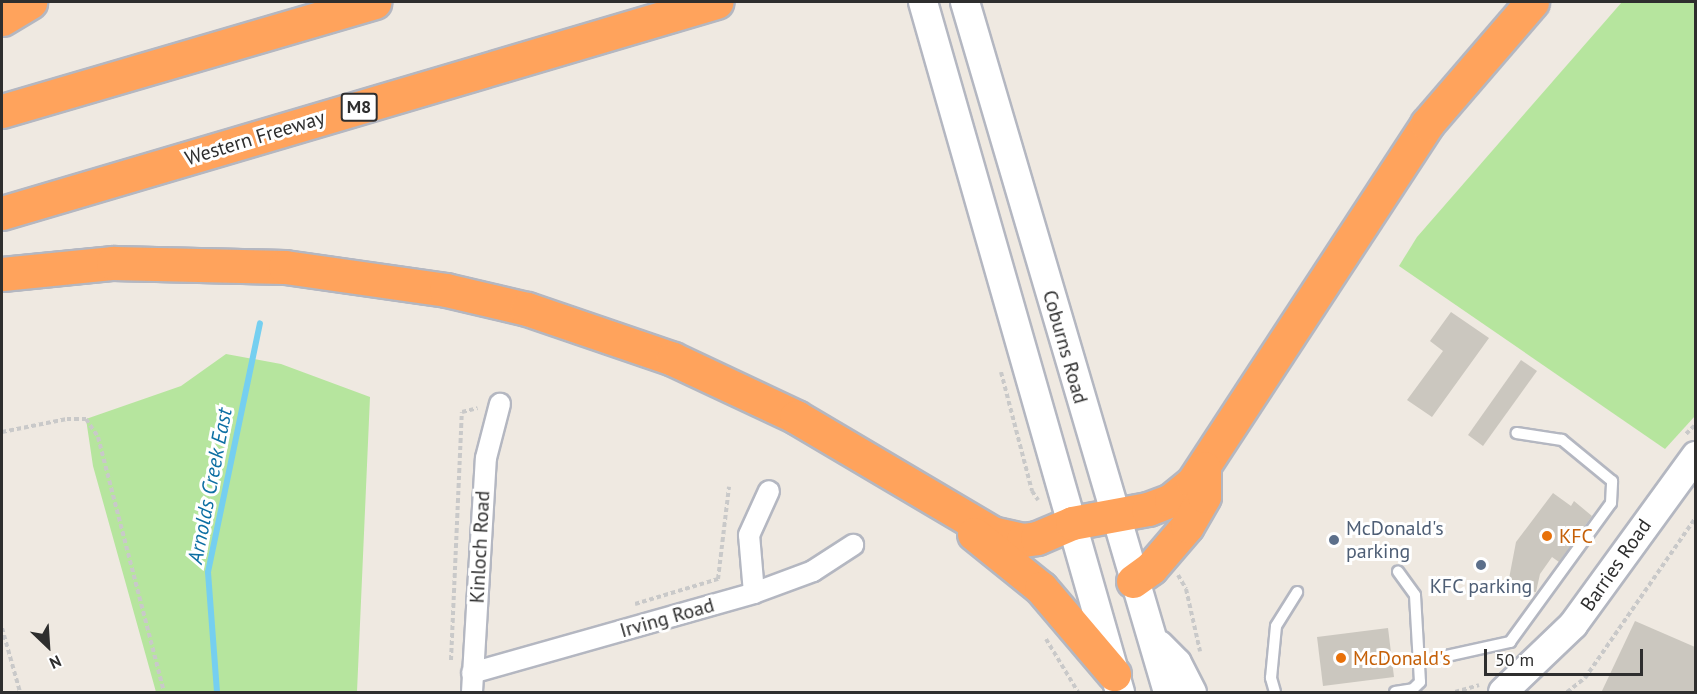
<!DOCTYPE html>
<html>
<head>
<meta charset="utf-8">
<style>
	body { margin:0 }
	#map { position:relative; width:1697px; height:694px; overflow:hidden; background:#efe9e1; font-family:"PT Sans",sans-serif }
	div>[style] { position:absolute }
	.green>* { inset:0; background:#b6e59e }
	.stream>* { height:6px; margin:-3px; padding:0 3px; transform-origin:3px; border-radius:3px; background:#75cff0 }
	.building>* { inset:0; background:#cbc7bf }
	.path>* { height:4px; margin-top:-2px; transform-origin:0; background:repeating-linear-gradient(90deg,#c9c9c9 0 4.5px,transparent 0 7.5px) }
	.roads { filter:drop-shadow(2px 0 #b4b7c1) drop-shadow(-2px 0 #b4b7c1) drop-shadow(0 2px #b4b7c1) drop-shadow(0 -2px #b4b7c1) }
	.lane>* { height:10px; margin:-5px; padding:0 5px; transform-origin:5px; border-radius:5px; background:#fff }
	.street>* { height:20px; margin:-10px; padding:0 10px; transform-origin:10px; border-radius:10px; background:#fff }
	.secondary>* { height:28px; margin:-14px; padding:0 14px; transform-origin:14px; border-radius:14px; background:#fff }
	.highway>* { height:33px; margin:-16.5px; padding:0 16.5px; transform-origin:16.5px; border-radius:16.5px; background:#ffa35c }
	.dots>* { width:16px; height:16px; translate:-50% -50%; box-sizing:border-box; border:3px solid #fff; border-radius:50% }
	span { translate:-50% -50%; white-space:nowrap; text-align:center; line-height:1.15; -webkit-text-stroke:6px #fff; paint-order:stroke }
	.shield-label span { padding:2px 4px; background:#fff; border:2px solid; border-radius:4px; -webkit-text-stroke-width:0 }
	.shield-label { font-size:18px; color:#2e2e2e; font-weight:700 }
	.street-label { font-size:20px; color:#2e2e2e }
	.service-label { font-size:20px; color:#4e5e75 }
	.left { translate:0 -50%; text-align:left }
	.food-label { font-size:20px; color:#c56008 }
	.water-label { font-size:21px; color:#0d6fa3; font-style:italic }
	.frame { position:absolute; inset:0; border:3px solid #2e2e2e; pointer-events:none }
	.north { position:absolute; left:18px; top:616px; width:60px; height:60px; -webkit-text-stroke:4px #fff; paint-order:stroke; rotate:155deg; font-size:16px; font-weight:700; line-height:24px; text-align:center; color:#2e2e2e }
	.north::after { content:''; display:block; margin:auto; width:21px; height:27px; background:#2e2e2e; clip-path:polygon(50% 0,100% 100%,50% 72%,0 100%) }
	.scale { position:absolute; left:1484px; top:649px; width:159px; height:27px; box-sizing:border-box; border:3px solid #2e2e2e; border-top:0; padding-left:8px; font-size:18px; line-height:21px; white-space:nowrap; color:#2e2e2e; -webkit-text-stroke:4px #fff; paint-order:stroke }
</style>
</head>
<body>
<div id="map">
	<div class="green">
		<div style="clip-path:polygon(1622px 2px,1695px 2px,1695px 416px,1665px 449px,1399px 266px,1417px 237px)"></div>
		<div style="clip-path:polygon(226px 354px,281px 364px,370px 397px,357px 692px,156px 692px,93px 466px,86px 419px,181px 386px)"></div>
	</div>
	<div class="stream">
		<div style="left:217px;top:692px;width:120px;rotate:-94.3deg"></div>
		<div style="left:208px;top:572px;width:254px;rotate:-78.2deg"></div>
	</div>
	<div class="building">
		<div style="clip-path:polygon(1451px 312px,1489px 338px,1432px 417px,1407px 400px,1443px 351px,1430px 341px)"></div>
		<div style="clip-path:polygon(1521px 360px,1537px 371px,1483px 446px,1468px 435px)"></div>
		<div style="clip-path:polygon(1553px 493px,1571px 506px,1574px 501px,1592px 516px,1559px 562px,1552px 557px,1540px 574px,1536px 592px,1507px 589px,1516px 542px)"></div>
		<div style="clip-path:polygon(1635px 621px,1695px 647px,1695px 693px,1601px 693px)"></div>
		<div style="clip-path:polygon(1388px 628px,1394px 677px,1323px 686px,1317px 637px)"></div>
	</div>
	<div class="path">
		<div style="left:1001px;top:372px;width:123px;rotate:75.4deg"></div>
		<div style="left:1032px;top:491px;width:11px;rotate:56deg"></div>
		<div style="left:2px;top:432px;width:66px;rotate:-11.3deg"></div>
		<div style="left:67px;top:419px;width:19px"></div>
		<div style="left:86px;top:419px;width:22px;rotate:56deg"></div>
		<div style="left:98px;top:437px;width:263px;rotate:75.5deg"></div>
		<div style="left:1686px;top:434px;width:14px;rotate:-45deg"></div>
		<div style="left:1178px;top:575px;width:16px;rotate:60deg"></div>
		<div style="left:1186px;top:589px;width:64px;rotate:77.3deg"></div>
		<div style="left:635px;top:604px;width:87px;rotate:-16.8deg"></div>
		<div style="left:718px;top:579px;width:93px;rotate:-83.2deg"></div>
		<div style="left:2px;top:628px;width:66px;rotate:74.3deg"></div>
		<div style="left:1046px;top:639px;width:62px;rotate:58.9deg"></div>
		<div style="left:451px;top:660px;width:248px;rotate:-87.5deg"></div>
		<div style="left:462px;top:412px;width:16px;rotate:-14deg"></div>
		<div style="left:1455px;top:692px;width:25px;rotate:-16deg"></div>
		<div style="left:1567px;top:692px;width:23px;rotate:-38deg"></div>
		<div style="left:1585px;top:678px;width:196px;rotate:-55.4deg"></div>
	</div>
	<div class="roads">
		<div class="lane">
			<div style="left:1442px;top:657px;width:70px;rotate:-12.4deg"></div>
			<div style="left:1510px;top:642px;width:172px;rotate:-54deg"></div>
			<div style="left:1611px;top:503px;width:22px;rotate:-87deg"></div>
			<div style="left:1612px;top:481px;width:65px;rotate:-140.6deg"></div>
			<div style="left:1562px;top:440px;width:46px;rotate:-171.2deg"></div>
			<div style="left:1275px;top:692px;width:15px;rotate:-106deg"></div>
			<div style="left:1271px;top:678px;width:52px;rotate:-84.5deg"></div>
			<div style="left:1276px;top:626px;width:40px;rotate:-58deg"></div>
			<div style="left:1395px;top:692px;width:18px;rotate:-9deg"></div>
			<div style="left:1413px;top:689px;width:10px;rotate:-45deg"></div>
			<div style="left:1420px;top:682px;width:87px;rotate:-93.3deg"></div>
			<div style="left:1415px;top:595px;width:29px;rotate:-126deg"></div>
		</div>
		<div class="street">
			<div style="left:754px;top:593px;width:58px;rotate:-94.9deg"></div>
			<div style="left:749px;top:535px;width:48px;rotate:-65.6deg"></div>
			<div style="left:472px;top:673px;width:293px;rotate:-15.8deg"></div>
			<div style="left:754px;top:593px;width:63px;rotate:-20.4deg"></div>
			<div style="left:813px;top:571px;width:48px;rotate:-33deg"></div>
			<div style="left:472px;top:692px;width:234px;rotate:-86.6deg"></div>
			<div style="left:486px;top:458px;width:56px;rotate:-75.5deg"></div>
		</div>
		<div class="secondary">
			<div style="left:923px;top:2px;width:718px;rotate:74.07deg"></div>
			<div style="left:965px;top:2px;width:719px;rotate:73.61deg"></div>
			<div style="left:1159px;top:645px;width:25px;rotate:45deg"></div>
			<div style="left:1177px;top:663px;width:33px;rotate:63deg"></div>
			<div style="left:1503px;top:692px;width:97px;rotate:-43.7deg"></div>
			<div style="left:1573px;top:625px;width:209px;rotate:-54deg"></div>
		</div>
		<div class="highway">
			<div style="left:2px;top:19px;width:33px;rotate:-31deg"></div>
			<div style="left:2px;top:111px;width:388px;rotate:-16.3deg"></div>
			<div style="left:2px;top:213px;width:745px;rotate:-16.46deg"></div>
			<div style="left:2px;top:274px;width:112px;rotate:-5.7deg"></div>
			<div style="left:113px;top:263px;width:172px;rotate:1.3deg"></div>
			<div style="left:285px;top:267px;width:163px;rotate:8.1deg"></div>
			<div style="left:446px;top:290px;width:83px;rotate:13.2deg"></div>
			<div style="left:527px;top:309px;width:154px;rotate:18.9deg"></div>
			<div style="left:673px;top:359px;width:136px;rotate:25.2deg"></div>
			<div style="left:796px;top:417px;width:228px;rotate:30.6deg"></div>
			<div style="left:992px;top:533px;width:32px;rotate:13deg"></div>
			<div style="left:1023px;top:540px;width:14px;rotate:-8deg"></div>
			<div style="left:1037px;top:538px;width:38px;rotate:-23deg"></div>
			<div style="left:1072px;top:523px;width:77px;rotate:-10.4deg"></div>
			<div style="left:1148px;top:509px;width:25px;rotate:-21deg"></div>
			<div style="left:1171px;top:500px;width:28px;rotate:-39deg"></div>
			<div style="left:1193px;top:482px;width:428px;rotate:-56.8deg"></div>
			<div style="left:1427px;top:124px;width:161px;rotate:-49.3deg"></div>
			<div style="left:974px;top:534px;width:86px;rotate:38.9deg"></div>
			<div style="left:1041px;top:588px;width:113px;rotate:49.7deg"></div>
			<div style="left:1133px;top:581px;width:22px;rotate:-36deg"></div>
			<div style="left:1151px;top:568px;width:55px;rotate:-49.4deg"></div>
			<div style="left:1187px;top:526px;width:34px;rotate:-60deg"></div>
			<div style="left:1204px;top:496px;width:28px;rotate:-90deg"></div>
		</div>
	</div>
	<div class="dots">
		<div style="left:1547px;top:536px;background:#e8710a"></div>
		<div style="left:1334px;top:540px;background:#5c6f8a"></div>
		<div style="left:1481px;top:565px;background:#5c6f8a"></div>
		<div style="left:1341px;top:658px;background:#e8710a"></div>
	</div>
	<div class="shield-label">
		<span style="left:359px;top:107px">M8</span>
	</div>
	<div class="street-label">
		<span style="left:255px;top:138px;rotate:-17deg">Western Freeway</span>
		<span style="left:1065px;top:347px;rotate:74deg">Coburns Road</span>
		<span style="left:480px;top:547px;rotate:-87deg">Kinloch Road</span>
		<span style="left:1616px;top:565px;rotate:-55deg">Barries Road</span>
		<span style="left:667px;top:618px;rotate:-16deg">Irving Road</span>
	</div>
	<div class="service-label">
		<span class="left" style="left:1346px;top:540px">McDonald's<br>parking</span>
		<span style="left:1481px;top:586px">KFC parking</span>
	</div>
	<div class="food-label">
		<span class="left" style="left:1559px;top:536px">KFC</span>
		<span class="left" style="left:1353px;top:658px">McDonald's</span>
	</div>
	<div class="water-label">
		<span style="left:210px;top:486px;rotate:-79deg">Arnolds Creek East</span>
	</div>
	<div class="frame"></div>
	<div class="north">N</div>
	<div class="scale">50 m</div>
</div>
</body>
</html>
